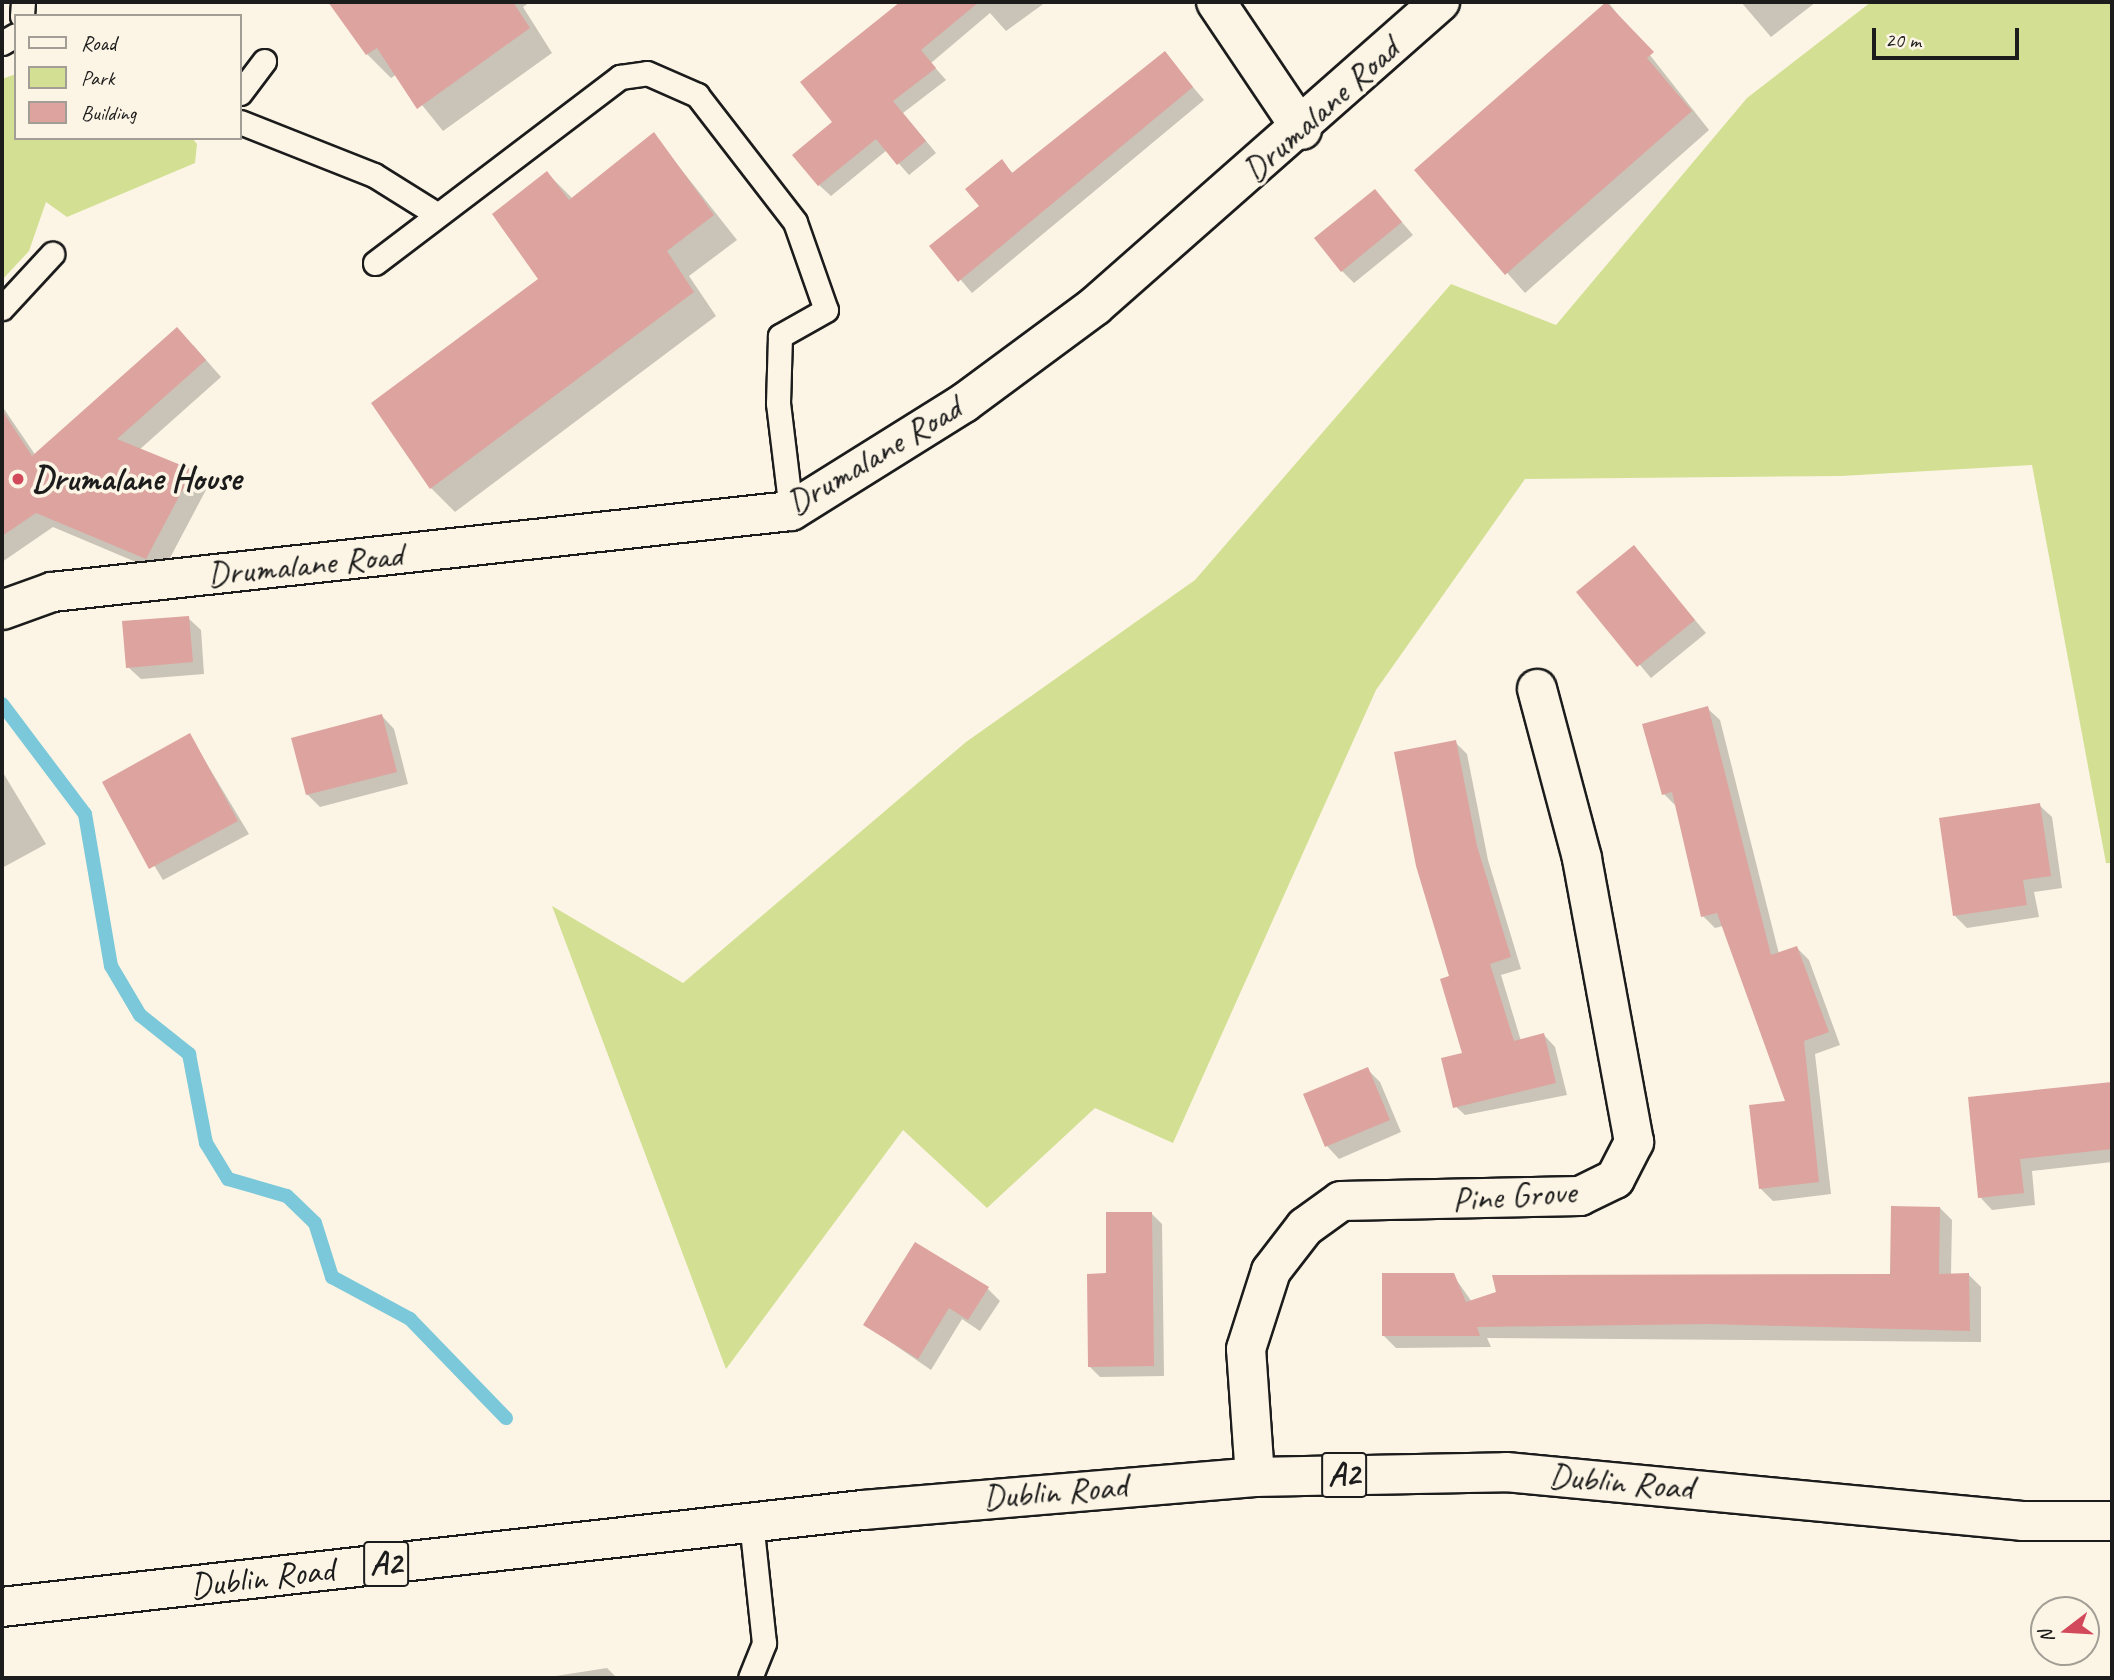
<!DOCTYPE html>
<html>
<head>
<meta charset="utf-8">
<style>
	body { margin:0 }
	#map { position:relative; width:2114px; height:1680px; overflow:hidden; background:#fcf5e5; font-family:Caveat,sans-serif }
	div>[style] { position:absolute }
	.green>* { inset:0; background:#d3e093 }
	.shadow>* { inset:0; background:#0003 }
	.stream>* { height:14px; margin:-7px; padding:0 7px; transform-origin:7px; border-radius:7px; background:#7ac8d9 }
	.building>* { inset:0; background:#dda39f }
	.roads { filter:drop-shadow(2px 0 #1c1c1c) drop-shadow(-2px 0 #1c1c1c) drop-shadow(0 2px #1c1c1c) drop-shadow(0 -2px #1c1c1c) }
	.service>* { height:23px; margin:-11.5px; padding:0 11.5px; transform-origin:11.5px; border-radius:11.5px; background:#fcf5e5 }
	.minor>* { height:38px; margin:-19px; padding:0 19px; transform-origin:19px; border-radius:19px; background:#fcf5e5 }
	.secondary>* { height:38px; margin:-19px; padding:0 19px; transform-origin:19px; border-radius:19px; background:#fcf5e5 }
	.primary>* { height:38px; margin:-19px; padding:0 19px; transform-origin:19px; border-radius:19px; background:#fcf5e5 }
	.dots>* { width:19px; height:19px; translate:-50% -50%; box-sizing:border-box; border:4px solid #fcf5e5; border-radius:50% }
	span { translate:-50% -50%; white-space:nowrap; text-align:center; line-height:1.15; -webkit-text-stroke:7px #fcf5e5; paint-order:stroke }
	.shield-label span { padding:2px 5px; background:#fcf5e5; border:2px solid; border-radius:5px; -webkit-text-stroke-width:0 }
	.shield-label { font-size:33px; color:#1c1c1c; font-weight:700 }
	.street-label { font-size:35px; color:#1c1c1c }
	.poi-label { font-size:35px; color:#1c1c1c; font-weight:700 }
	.left { translate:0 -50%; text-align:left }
	.frame { position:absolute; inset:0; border:4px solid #1c1c1c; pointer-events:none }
	.legend { position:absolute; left:14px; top:14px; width:228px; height:126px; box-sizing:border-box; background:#fcf5e5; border:2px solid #a29e95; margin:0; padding:9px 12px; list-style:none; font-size:21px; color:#1c1c1c }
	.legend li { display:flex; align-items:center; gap:14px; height:35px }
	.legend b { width:35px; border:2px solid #a29e95 }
	.north { position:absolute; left:2030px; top:1596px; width:70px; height:70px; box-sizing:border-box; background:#fcf5e5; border:2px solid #a29e95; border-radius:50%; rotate:253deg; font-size:19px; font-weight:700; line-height:28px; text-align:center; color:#1c1c1c }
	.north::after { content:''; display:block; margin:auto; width:24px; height:32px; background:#d1495b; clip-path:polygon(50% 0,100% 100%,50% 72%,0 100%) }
	.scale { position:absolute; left:1872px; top:28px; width:147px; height:32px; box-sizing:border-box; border:4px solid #1c1c1c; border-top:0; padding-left:9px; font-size:21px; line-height:24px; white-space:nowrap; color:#1c1c1c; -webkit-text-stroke:5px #fcf5e5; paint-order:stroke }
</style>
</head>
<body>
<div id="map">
	<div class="green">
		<div style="clip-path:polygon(1871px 2px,2112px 2px,2112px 863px,2106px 863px,2032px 465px,1841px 476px,1525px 479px,1376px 690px,1173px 1143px,1095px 1108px,987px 1208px,903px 1130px,726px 1369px,552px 906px,683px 983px,966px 742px,1195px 580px,1451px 284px,1556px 325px,1747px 98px)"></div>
		<div style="clip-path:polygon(16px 74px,16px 138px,192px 138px,197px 144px,195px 163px,67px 217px,46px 202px,29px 251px,2px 280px,2px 79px)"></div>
	</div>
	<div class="shadow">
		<div style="clip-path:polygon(330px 2px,530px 2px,523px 7px,552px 53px,443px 131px,397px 74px,391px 78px,367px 54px)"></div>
		<div style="clip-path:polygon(905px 2px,1046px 2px,1006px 31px,990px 13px,931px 63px,946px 80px,903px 113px,936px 153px,909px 175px,887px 150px,831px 196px,819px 185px,835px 123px,802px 82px)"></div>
		<div style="clip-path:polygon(1608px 2px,1709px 130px,1525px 293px,1416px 170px)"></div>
		<div style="clip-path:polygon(1741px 2px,1816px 2px,1771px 37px)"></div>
		<div style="clip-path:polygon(1164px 53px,1204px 100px,972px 293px,932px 246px,981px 206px,1001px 162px,1014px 174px)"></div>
		<div style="clip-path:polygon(654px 135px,737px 240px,689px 276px,716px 316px,455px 512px,431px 488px,541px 279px,547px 173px,573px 199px)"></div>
		<div style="clip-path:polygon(1375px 191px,1413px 235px,1354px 283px,1342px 271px)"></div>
		<div style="clip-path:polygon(193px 345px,221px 377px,139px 450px,192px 472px,207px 488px,162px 573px,53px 527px,2px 562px,2px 406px,36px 456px)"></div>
		<div style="clip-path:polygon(1634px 548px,1706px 633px,1651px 678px,1579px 593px)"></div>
		<div style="clip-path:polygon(188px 618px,201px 630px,204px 674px,141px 679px,128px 667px)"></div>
		<div style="clip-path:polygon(1707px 708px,1720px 720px,1779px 954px,1797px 948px,1809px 960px,1840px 1045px,1815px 1054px,1831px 1194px,1773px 1201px,1760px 1188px,1788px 1103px,1723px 926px,1715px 928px,1703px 916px,1676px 806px,1664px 794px)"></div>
		<div style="clip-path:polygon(382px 716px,394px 729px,408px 784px,320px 807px,307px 794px)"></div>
		<div style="clip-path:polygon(190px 736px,249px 834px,163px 880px,104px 782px)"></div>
		<div style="clip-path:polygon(1455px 742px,1467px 754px,1488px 860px,1521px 969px,1501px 975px,1521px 1041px,1544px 1035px,1555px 1047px,1567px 1095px,1465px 1115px,1453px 1104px,1465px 1054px,1451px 977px)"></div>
		<div style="clip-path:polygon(2px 771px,46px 844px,2px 868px)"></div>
		<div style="clip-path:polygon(2039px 805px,2052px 817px,2062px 888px,2034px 892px,2039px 917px,1967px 928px,1955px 916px)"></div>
		<div style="clip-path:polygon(1367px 1069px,1380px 1082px,1401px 1132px,1339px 1159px,1327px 1146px)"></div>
		<div style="clip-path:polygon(2112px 1083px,2112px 1162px,2032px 1171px,2035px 1205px,1992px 1210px,1980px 1197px,1970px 1098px)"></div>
		<div style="clip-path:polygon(1940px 1208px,1952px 1220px,1951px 1275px,1969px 1275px,1981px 1287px,1981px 1342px,1487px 1338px,1491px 1347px,1396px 1348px,1384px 1336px,1453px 1275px,1472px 1302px,1891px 1276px)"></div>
		<div style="clip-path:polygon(1151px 1213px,1162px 1224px,1164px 1376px,1100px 1377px,1089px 1366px,1108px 1275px)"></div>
		<div style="clip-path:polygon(987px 1288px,1000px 1301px,980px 1331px,962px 1319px,931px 1370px,866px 1325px)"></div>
		<div style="clip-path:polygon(607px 1668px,617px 1678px,543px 1678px)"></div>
	</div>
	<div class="stream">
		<div style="left:2px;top:704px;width:138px;rotate:53deg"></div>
		<div style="left:85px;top:814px;width:154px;rotate:80.3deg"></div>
		<div style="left:111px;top:966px;width:57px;rotate:59.4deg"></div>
		<div style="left:140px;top:1015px;width:63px;rotate:38.5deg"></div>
		<div style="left:189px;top:1054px;width:91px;rotate:79.2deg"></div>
		<div style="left:206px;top:1143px;width:42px;rotate:58.6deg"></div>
		<div style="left:228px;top:1179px;width:61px;rotate:16.1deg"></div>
		<div style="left:287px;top:1196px;width:39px;rotate:44deg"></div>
		<div style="left:315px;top:1223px;width:57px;rotate:72.5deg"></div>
		<div style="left:332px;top:1277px;width:89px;rotate:28.3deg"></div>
		<div style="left:410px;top:1319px;width:138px;rotate:45.9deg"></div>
	</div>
	<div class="building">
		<div style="clip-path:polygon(328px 2px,513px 2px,530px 28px,417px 109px,377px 48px,366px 55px)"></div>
		<div style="clip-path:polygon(900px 2px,979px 2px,921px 50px,936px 68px,893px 101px,926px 141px,897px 165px,876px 139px,818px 186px,792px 155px,832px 122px,800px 82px)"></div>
		<div style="clip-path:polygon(1606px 2px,1654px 52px,1647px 58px,1692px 111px,1505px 275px,1414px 170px)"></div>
		<div style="clip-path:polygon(1165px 51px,1193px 87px,958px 282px,929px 246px,979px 206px,965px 189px,1002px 159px,1012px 173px)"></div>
		<div style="clip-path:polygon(654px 132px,714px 215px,667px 251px,694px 292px,430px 489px,371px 403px,538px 279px,492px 214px,547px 171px,569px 200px)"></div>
		<div style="clip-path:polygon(1375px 189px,1402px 222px,1341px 272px,1314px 238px)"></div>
		<div style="clip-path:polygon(177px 327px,206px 360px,117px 439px,193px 470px,146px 559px,36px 513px,2px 536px,2px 410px,32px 456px)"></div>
		<div style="clip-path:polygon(1634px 545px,1695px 620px,1637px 667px,1576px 592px)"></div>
		<div style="clip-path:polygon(189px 616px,193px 662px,126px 668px,122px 621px)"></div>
		<div style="clip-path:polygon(1708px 706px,1771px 955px,1797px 946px,1829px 1032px,1804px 1041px,1819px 1182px,1759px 1189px,1749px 1105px,1785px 1101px,1717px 913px,1701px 917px,1672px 792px,1662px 795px,1642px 724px)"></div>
		<div style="clip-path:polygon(382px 714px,397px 772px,306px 795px,291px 738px)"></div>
		<div style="clip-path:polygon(190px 733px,238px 821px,149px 869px,102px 782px)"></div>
		<div style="clip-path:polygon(1456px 740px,1477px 846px,1511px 957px,1490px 964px,1514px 1041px,1544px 1033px,1556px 1083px,1453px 1108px,1441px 1058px,1462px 1053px,1440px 979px,1449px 976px,1416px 866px,1394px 752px)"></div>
		<div style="clip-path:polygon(2040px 803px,2051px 876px,2023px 880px,2027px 905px,1953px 916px,1939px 818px)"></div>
		<div style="clip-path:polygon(1368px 1067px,1390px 1120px,1325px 1147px,1303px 1094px)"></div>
		<div style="clip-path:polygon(2112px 1082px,2112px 1149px,2020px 1159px,2024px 1193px,1978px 1198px,1968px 1097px)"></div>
		<div style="clip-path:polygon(1891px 1206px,1940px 1207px,1939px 1274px,1969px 1273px,1970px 1331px,1708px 1324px,1477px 1327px,1480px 1336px,1382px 1336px,1382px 1273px,1454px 1273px,1466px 1302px,1496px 1292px,1492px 1275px,1890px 1274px)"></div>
		<div style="clip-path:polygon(1106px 1212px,1152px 1212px,1154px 1366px,1088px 1367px,1087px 1274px,1106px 1273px)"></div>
		<div style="clip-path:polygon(915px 1242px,989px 1287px,968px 1320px,949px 1308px,918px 1359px,863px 1325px)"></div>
	</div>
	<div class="roads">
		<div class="service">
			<div style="left:22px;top:16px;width:14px;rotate:-86deg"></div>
			<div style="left:2px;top:43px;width:16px;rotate:-30deg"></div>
			<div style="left:240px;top:93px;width:40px;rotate:-53deg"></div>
			<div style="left:240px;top:122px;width:144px;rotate:21.6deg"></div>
			<div style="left:374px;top:175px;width:75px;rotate:32deg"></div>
			<div style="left:375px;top:263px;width:308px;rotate:-37.2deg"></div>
			<div style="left:620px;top:77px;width:27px;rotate:-8deg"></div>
			<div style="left:647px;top:73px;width:55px;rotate:23.7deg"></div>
			<div style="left:697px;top:95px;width:160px;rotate:52.3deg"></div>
			<div style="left:795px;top:222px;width:93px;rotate:70.6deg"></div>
			<div style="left:826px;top:310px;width:53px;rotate:150.5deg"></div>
			<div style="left:780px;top:336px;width:67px;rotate:91.7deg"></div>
			<div style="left:778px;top:403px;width:109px;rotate:83.1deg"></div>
			<div style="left:2px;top:308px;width:74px;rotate:-47.2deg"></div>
			<div style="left:750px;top:1678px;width:38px;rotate:-68deg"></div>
			<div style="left:764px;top:1643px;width:122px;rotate:-96.1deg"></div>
		</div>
		<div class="minor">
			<div style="left:1216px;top:2px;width:154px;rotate:56.1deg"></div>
			<div style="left:1255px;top:1477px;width:128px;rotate:-94deg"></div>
			<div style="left:1246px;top:1349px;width:82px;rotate:-72.2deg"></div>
			<div style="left:1271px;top:1271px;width:56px;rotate:-52.3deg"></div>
			<div style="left:1305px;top:1227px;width:44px;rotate:-35.8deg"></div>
			<div style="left:1341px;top:1201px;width:239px;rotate:-1.2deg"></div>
			<div style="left:1580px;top:1196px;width:39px;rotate:-26deg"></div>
			<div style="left:1615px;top:1179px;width:42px;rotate:-62.8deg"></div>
			<div style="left:1634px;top:1142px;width:289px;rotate:-100.4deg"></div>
			<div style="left:1582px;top:858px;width:175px;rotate:-104.9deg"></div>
		</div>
		<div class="secondary">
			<div style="left:2px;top:610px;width:53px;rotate:-19.8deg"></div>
			<div style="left:52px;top:592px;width:743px;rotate:-6.26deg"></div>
			<div style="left:791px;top:511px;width:204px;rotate:-32deg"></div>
			<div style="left:964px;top:403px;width:163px;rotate:-36.5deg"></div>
			<div style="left:1095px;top:306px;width:460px;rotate:-41.4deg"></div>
		</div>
		<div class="primary">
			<div style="left:2px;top:1607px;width:866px;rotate:-6.43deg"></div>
			<div style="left:863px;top:1510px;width:393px;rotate:-4.8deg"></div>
			<div style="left:1255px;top:1477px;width:251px;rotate:-1.1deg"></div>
			<div style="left:1506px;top:1472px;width:518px;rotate:5.42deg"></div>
			<div style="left:2022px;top:1521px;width:90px"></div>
		</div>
	</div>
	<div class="dots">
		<div style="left:18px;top:479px;background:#d1495b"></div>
	</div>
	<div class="shield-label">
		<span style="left:1344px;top:1475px">A2</span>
		<span style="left:386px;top:1564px">A2</span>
	</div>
	<div class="street-label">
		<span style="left:1321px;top:110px;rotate:-42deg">Drumalane Road</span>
		<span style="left:874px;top:456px;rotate:-31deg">Drumalane Road</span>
		<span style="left:305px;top:565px;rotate:-6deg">Drumalane Road</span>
		<span style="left:1514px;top:1196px;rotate:-4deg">Pine Grove</span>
		<span style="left:1621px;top:1482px;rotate:5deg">Dublin Road</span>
		<span style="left:1055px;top:1492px;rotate:-5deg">Dublin Road</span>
		<span style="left:262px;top:1578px;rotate:-7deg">Dublin Road</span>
	</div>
	<div class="poi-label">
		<span class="left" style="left:32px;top:479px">Drumalane House</span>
	</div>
	<div class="frame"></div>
	<ul class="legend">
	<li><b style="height:9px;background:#fcf5e5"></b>Road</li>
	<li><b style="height:19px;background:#d3e093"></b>Park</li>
	<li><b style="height:19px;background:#dda39f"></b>Building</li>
	</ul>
	<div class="north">N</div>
	<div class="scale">20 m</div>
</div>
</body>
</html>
